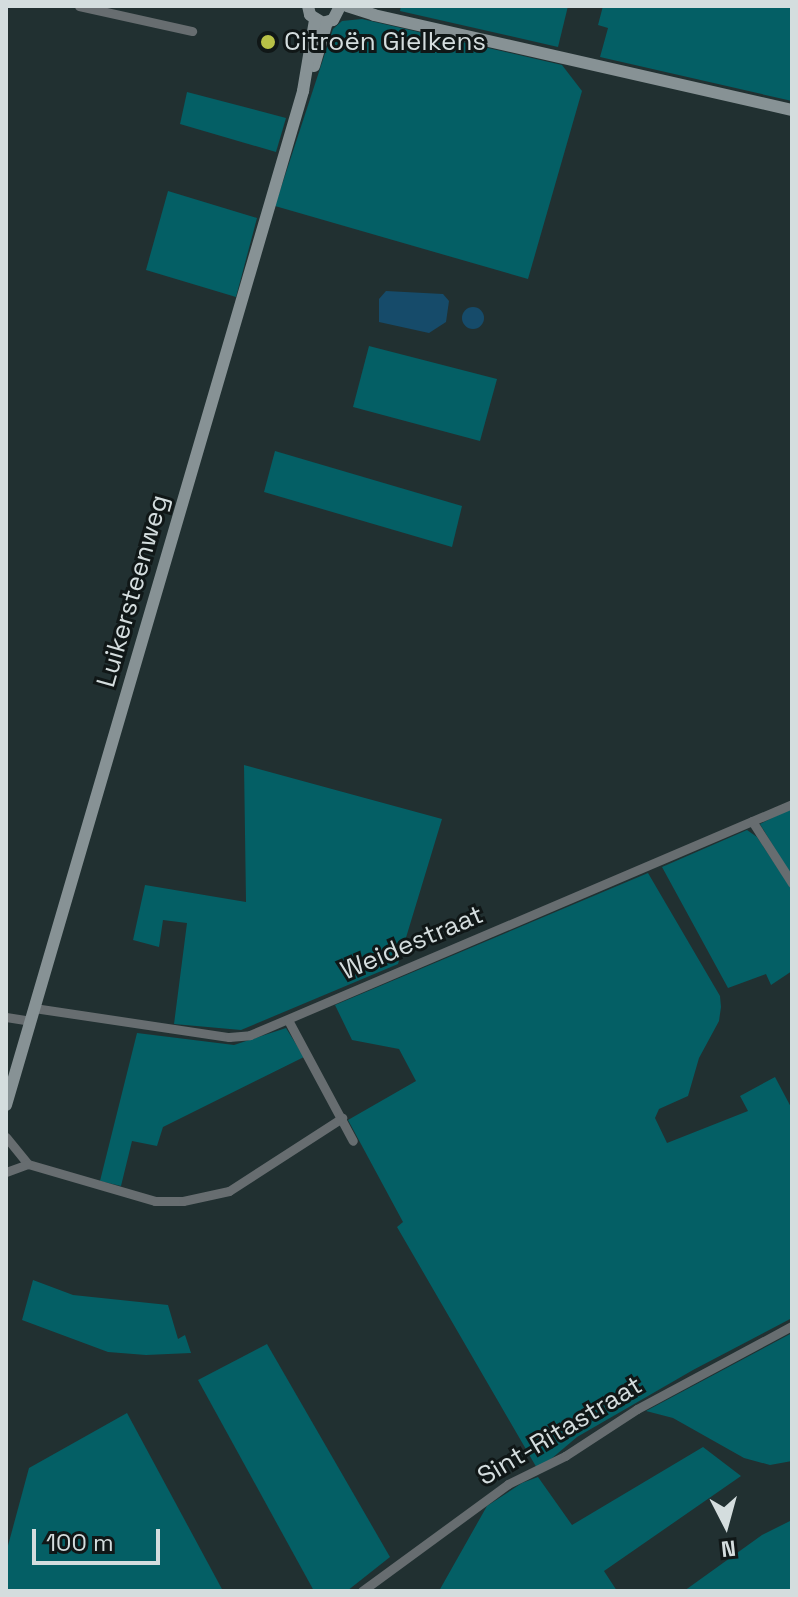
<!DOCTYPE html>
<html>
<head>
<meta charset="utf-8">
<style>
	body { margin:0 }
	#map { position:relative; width:798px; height:1597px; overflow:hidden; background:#213031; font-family:"Space Grotesk",sans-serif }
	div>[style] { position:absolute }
	.green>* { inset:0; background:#045f65 }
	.water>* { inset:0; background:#164b6a }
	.round { border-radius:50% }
	.minor>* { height:9px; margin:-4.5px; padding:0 4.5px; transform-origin:4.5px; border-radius:4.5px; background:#676d70 }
	.secondary>* { height:12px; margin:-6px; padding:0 6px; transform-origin:6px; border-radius:6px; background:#879295 }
	.dots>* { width:22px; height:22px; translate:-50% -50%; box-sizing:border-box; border:4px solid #101717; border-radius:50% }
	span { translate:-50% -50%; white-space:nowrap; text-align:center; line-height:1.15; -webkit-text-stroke:6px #101717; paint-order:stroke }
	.poi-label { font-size:26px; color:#d4ddde }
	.left { translate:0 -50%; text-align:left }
	.street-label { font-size:26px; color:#d4ddde }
	.frame { position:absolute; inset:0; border:8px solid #d4ddde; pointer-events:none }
	.north { position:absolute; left:686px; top:1485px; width:80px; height:80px; -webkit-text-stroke:6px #101717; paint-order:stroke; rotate:174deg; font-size:22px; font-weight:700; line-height:32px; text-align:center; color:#d4ddde }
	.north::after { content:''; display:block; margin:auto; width:28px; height:36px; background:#d4ddde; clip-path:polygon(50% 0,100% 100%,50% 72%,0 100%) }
	.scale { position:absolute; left:32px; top:1529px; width:128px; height:36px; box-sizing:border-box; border:4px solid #d4ddde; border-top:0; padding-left:10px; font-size:24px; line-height:28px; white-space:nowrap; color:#d4ddde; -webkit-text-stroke:6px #101717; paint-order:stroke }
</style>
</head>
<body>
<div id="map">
	<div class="green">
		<div style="clip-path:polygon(401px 6px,568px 6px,558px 47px,400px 11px)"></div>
		<div style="clip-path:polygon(603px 6px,792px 6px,792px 101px,600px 57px,608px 28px,598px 25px)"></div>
		<div style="clip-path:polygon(362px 19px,562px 65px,582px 91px,528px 279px,275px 206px,333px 29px,342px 21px)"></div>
		<div style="clip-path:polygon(187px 92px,286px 118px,276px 152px,180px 124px)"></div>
		<div style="clip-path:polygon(168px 191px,257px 218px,236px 297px,146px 270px)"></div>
		<div style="clip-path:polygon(369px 346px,497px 379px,480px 441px,353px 407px)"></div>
		<div style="clip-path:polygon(275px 451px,462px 506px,452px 547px,264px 492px)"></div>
		<div style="clip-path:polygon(244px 765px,442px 819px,398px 964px,241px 1030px,174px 1024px,187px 923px,163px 920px,159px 947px,133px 940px,145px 885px,246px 902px)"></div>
		<div style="clip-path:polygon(792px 808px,792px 877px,760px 824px)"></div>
		<div style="clip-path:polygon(747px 830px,757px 837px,792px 890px,792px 971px,771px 985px,766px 974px,728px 988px,662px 867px)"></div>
		<div style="clip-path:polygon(648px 873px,720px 996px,721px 1007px,719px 1021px,699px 1058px,688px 1096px,659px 1109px,655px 1118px,667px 1143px,748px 1111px,740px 1096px,775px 1077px,792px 1109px,792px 1318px,693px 1370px,577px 1437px,538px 1470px,397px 1227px,403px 1222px,348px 1120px,416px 1081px,399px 1049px,352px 1040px,335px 1005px)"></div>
		<div style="clip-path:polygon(286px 1028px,304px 1057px,163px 1127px,157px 1146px,132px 1141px,121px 1186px,100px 1181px,137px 1033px,234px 1045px)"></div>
		<div style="clip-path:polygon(33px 1280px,73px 1295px,168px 1305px,178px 1339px,185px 1335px,191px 1353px,146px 1355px,108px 1352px,22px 1320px)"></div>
		<div style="clip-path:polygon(792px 1333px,792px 1461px,770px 1465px,744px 1458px,673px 1418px,646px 1411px)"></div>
		<div style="clip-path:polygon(267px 1344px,390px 1557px,347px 1591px,314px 1591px,198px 1380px)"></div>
		<div style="clip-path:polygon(127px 1413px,223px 1591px,6px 1591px,6px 1553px,29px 1468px)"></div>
		<div style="clip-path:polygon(703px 1447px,741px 1476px,604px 1571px,617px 1591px,439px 1591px,487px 1506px,522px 1483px,538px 1477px,572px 1525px)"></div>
		<div style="clip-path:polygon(792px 1520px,792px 1591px,684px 1591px,762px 1535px)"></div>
	</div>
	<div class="water">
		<div style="clip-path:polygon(386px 291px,443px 294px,449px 301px,446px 322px,429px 333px,379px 322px,379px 299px)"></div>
		<div class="round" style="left:462px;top:307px;width:22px;height:22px"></div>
	</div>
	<div class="minor">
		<div style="left:79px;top:6px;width:116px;rotate:12.5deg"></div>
		<div style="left:752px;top:821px;width:74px;rotate:57.2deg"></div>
		<div style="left:34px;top:1008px;width:197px;rotate:8.5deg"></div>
		<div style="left:229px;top:1037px;width:21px;rotate:-5deg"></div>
		<div style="left:250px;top:1035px;width:589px;rotate:-23.08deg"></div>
		<div style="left:6px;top:1017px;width:24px;rotate:9deg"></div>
		<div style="left:288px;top:1020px;width:137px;rotate:61.8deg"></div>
		<div style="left:6px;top:1137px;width:35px;rotate:51deg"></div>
		<div style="left:28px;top:1164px;width:132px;rotate:16.2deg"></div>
		<div style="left:155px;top:1201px;width:28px"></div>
		<div style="left:183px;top:1201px;width:47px;rotate:-12.3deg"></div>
		<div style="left:229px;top:1191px;width:135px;rotate:-32.9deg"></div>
		<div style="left:6px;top:1172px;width:23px;rotate:-20deg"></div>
		<div style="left:362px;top:1591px;width:181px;rotate:-36.2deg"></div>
		<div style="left:508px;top:1484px;width:64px;rotate:-26.2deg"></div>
		<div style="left:565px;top:1456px;width:86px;rotate:-33.1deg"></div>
		<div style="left:637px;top:1409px;width:176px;rotate:-28.2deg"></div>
	</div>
	<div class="secondary">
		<div style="left:308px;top:6px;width:9px;rotate:77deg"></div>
		<div style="left:310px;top:15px;width:15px;rotate:32deg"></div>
		<div style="left:323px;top:23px;width:10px;rotate:-17deg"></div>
		<div style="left:333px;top:20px;width:16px;rotate:-63deg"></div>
		<div style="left:347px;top:6px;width:28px;rotate:18deg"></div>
		<div style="left:374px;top:15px;width:429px;rotate:12.8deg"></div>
		<div style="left:314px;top:66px;width:46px;rotate:-73.5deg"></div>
		<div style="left:6px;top:1105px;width:1057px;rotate:-73.67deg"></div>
		<div style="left:303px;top:91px;width:72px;rotate:-80.4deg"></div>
	</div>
	<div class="dots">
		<div style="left:268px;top:42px;background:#b8c147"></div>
	</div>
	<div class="poi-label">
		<span class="left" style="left:284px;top:42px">Citroën Gielkens</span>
	</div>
	<div class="street-label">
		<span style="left:133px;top:591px;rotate:-74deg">Luikersteenweg</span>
		<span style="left:412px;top:943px;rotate:-23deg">Weidestraat</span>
		<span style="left:560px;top:1431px;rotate:-31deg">Sint-Ritastraat</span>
	</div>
	<div class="frame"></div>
	<div class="north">N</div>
	<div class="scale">100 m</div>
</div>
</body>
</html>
